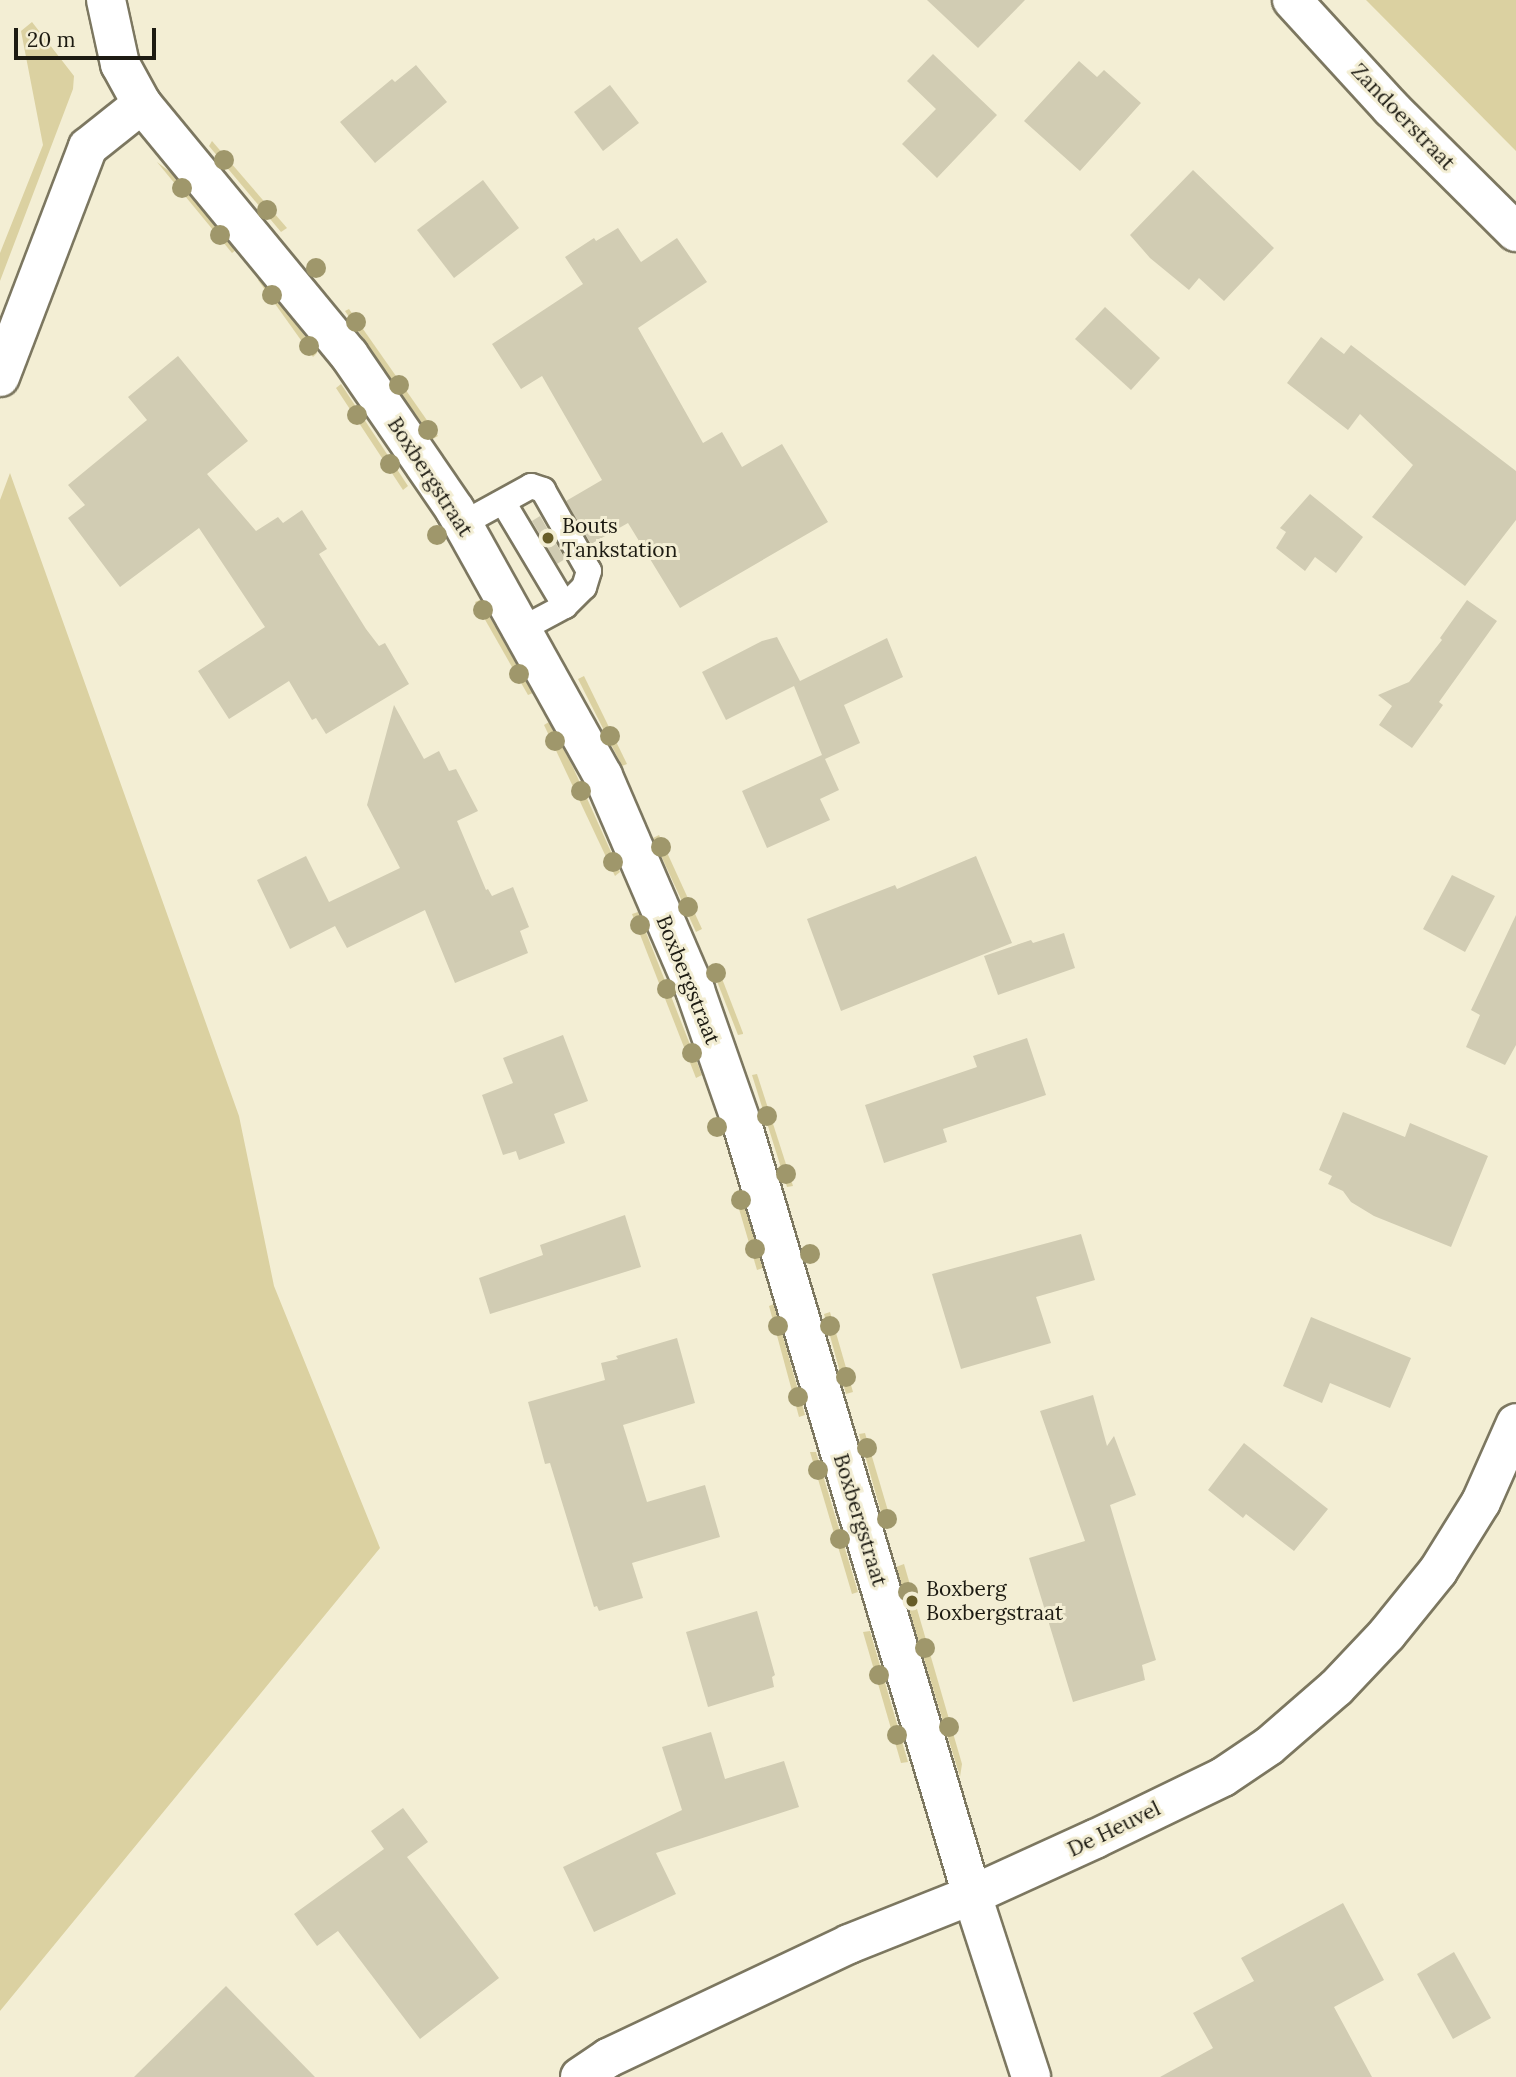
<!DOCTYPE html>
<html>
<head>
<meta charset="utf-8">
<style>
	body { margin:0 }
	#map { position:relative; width:1516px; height:2077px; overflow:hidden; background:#f3eed4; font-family:Lora,serif }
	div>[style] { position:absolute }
	.green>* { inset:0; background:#dbd1a1 }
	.building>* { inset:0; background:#d1ccb3 }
	.roads { filter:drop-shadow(2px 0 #7c7760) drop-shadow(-2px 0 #7c7760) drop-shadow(0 2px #7c7760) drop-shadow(0 -2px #7c7760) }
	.lane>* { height:24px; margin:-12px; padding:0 12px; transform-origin:12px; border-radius:12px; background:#fff }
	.street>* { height:38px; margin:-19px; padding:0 19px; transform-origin:19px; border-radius:19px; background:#fff }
	.trees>* { width:20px; height:20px; margin:-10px; border-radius:50%; background:#9f976b }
	.dots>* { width:19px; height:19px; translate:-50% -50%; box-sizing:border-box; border:4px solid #f3eed4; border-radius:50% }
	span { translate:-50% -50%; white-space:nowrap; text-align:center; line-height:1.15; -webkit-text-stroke:6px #f3eed4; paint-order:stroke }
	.street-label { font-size:21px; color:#1d1b12 }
	.poi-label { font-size:21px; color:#1d1b12 }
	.left { translate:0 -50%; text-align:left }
	.scale { position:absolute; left:14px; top:28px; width:142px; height:32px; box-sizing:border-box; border:4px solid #1d1b12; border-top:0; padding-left:9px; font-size:21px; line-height:24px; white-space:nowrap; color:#1d1b12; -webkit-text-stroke:5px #f3eed4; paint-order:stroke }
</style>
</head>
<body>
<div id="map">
	<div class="green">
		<div style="clip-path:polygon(1366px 0,1516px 0,1516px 151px)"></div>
		<div style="clip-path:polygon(32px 22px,74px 76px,73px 89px,0 281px,0 253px,43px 145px,21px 31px)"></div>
		<div style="clip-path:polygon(212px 141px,287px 228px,281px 232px,209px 146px)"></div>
		<div style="clip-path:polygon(157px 162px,174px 175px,236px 250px,232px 253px)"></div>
		<div style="clip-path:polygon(262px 277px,317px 353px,313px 357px,258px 280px)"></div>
		<div style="clip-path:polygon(349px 309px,438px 436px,431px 440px,345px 311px)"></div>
		<div style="clip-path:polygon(341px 384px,408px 486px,403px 490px,336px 388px)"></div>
		<div style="clip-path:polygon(10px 473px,239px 1116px,274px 1286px,380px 1548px,0 2011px,0 500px)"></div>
		<div style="clip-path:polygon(480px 600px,533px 693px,528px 695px,475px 602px)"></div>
		<div style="clip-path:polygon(584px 676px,627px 764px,622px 766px,578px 679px)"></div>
		<div style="clip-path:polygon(549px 722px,572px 765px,620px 872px,615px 876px,544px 725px)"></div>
		<div style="clip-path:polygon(659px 835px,702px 929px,696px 932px,653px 838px)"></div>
		<div style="clip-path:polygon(638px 912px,702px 1075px,696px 1078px,632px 914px)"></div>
		<div style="clip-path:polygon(716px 963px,743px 1033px,743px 1034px,738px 1035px,711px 966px)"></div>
		<div style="clip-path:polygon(757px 1074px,793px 1186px,787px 1187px,752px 1075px)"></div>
		<div style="clip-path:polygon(741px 1190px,763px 1268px,757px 1270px,734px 1192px)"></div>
		<div style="clip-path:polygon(774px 1304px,805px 1415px,799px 1417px,769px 1306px)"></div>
		<div style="clip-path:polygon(830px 1312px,853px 1392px,846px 1394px,824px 1314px)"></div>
		<div style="clip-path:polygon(865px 1433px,891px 1521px,884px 1523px,859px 1434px)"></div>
		<div style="clip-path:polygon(810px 1452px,816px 1452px,858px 1592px,852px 1594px)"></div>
		<div style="clip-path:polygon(904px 1564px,962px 1764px,960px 1777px,896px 1567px)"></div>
		<div style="clip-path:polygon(870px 1631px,908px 1762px,901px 1763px,863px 1632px)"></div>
	</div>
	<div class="building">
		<div style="clip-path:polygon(927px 0,1025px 0,978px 48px)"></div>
		<div style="clip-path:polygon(933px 54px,997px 115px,937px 178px,902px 144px,936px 109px,907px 81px)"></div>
		<div style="clip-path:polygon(1079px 61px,1097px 77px,1104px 70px,1141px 103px,1080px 171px,1024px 121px)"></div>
		<div style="clip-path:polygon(416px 65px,447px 102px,375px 163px,340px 122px,392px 79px,395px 82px)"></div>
		<div style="clip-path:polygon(610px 85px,639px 123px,603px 151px,574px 112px)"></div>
		<div style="clip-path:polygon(1193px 170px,1274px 248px,1224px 301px,1199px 278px,1189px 290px,1150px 258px,1130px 235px)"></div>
		<div style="clip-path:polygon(483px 180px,519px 228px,454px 278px,417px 230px)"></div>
		<div style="clip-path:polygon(618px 228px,641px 262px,677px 238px,707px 282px,638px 328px,703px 443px,722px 432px,742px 467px,782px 444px,828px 522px,680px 608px,628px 523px,591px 544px,566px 501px,602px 480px,542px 376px,521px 389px,492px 344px,583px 284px,565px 257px,594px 238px,596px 241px)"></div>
		<div style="clip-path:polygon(1105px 307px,1160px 358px,1131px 390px,1075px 339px)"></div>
		<div style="clip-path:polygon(1321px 337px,1344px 354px,1351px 345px,1516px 471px,1516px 520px,1465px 586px,1372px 517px,1413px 465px,1360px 414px,1348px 430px,1287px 383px)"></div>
		<div style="clip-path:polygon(178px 356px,248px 441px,207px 474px,256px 531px,278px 517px,283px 523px,302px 510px,327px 549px,319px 554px,366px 629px,379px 646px,385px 643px,409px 684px,326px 734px,316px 718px,312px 720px,289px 681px,229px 719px,198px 671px,265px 627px,199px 528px,120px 587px,68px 518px,85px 505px,68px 485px,147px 420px,128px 397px)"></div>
		<div style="clip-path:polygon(1310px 494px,1363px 537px,1336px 573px,1315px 557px,1305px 571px,1276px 548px,1286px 532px,1280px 528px)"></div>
		<div style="clip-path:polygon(540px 516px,565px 559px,557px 564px,532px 521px)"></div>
		<div style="clip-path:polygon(1467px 600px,1497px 621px,1439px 702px,1443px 705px,1412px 748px,1379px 725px,1392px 706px,1378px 695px,1409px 682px,1442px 640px,1440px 638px)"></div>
		<div style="clip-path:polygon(777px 637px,800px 681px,887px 638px,903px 677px,844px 705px,860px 743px,825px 759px,839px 790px,820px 799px,830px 820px,767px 848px,742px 791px,822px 755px,794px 686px,726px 720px,702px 672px,762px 641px)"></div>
		<div style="clip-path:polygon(394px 705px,424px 759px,439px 751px,449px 771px,456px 769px,478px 811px,457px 821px,486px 890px,488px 889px,492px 896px,513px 887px,529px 927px,520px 931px,528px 953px,455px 983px,425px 910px,347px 948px,335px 926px,290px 949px,257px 880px,306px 856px,329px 902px,400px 868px,367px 805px)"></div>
		<div style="clip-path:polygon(976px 856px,1012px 943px,841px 1011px,807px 919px,895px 885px,897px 889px)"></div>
		<div style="clip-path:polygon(1452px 875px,1495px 896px,1465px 952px,1423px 929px)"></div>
		<div style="clip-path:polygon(1516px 915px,1516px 1045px,1505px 1065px,1466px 1047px,1480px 1015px,1471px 1010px)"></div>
		<div style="clip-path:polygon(1064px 933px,1075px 968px,998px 995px,984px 956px,1031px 940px,1033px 943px)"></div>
		<div style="clip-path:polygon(563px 1035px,588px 1101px,554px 1114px,565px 1143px,519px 1160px,516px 1151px,503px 1155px,482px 1095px,513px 1083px,503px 1058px)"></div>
		<div style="clip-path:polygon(1027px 1038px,1046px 1095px,943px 1129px,947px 1142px,884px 1163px,865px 1105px,977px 1067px,973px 1056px)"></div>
		<div style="clip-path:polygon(1343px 1112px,1405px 1137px,1410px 1123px,1488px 1156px,1451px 1247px,1374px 1216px,1351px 1202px,1343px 1191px,1328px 1184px,1332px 1176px,1319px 1170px)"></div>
		<div style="clip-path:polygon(625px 1215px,641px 1267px,490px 1314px,479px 1278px,543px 1255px,540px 1245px)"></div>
		<div style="clip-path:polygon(1081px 1234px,1095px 1280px,1036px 1297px,1051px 1343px,961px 1369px,932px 1274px)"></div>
		<div style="clip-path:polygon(1311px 1317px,1411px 1358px,1390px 1408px,1330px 1383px,1322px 1403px,1283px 1386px)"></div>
		<div style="clip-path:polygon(677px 1338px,695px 1403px,623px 1425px,647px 1502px,705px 1485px,720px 1537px,632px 1563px,643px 1598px,599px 1611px,597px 1606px,594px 1607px,550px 1463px,545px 1464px,528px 1402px,605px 1380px,601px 1363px,618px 1359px,616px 1356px)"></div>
		<div style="clip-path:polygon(1093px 1395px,1107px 1446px,1114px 1436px,1136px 1495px,1110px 1505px,1156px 1660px,1142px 1665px,1145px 1680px,1073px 1702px,1029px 1558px,1085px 1541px,1040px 1411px)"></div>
		<div style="clip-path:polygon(1244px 1443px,1328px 1509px,1294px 1551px,1246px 1514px,1243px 1518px,1208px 1490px)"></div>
		<div style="clip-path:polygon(757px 1611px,775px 1675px,772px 1677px,774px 1687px,708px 1707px,686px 1632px)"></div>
		<div style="clip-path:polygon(711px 1732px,725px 1779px,784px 1761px,799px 1807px,656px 1853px,676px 1894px,594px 1932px,563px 1867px,682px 1810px,662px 1747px)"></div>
		<div style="clip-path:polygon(403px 1808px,428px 1842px,407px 1857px,499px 1978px,420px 2039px,338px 1931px,317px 1946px,294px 1914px,384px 1849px,371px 1831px)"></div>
		<div style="clip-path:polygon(1343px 1903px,1384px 1980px,1334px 2007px,1372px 2077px,1160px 2077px,1213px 2048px,1193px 2013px,1254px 1981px,1241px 1958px)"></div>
		<div style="clip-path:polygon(1454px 1952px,1491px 2018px,1453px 2039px,1417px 1974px)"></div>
		<div style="clip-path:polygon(226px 1986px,315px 2077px,134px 2077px)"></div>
	</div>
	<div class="roads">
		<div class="lane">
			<div style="left:503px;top:502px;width:121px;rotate:59.2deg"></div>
			<div style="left:462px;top:524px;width:79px;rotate:-28.8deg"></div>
			<div style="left:531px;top:486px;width:13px;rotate:18deg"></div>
			<div style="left:543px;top:490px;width:93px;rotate:60.4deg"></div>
			<div style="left:589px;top:571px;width:17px;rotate:107deg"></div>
			<div style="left:584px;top:587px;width:27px;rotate:135deg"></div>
			<div style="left:565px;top:606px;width:49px;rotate:151.9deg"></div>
		</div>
		<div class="street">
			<div style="left:106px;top:0;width:66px;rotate:77.7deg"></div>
			<div style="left:120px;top:64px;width:46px;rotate:61.2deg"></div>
			<div style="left:142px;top:104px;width:325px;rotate:50.5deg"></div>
			<div style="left:349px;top:355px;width:188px;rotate:55.6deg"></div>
			<div style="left:455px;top:510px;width:304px;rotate:60.9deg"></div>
			<div style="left:603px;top:776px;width:233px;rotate:66.7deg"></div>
			<div style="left:695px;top:990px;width:145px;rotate:70.7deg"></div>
			<div style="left:743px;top:1127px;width:801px;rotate:73.4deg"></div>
			<div style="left:972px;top:1895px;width:191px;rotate:72deg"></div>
			<div style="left:1292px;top:0;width:147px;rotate:47.5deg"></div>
			<div style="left:1391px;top:108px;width:176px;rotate:44.8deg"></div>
			<div style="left:0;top:377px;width:246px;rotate:-69.1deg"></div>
			<div style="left:88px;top:147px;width:69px;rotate:-38.5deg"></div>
			<div style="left:580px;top:2077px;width:34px;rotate:-34deg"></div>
			<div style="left:608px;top:2058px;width:267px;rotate:-25.3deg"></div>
			<div style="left:849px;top:1944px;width:132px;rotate:-21.7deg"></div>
			<div style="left:972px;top:1895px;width:135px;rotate:-24.5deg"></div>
			<div style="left:1095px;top:1839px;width:142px;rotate:-25.8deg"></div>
			<div style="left:1223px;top:1777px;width:55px;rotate:-34deg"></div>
			<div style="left:1269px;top:1746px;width:89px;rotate:-40.9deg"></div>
			<div style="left:1336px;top:1688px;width:74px;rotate:-46.6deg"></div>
			<div style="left:1387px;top:1634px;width:81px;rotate:-51deg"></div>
			<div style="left:1438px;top:1571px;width:81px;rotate:-58.1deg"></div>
			<div style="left:1481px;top:1502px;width:86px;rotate:-66.1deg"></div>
		</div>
	</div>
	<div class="trees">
		<div style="left:224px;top:160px"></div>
		<div style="left:182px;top:188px"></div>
		<div style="left:267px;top:210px"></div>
		<div style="left:220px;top:235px"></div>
		<div style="left:316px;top:268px"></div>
		<div style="left:272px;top:295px"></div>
		<div style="left:356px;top:322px"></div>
		<div style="left:309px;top:346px"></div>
		<div style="left:399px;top:385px"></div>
		<div style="left:357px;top:415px"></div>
		<div style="left:428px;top:430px"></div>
		<div style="left:390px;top:464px"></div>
		<div style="left:437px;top:535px"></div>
		<div style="left:483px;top:610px"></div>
		<div style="left:519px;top:674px"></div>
		<div style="left:610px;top:736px"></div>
		<div style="left:555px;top:741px"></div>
		<div style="left:581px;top:791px"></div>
		<div style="left:661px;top:847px"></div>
		<div style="left:613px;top:862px"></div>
		<div style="left:688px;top:907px"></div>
		<div style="left:640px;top:925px"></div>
		<div style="left:716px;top:973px"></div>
		<div style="left:667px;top:989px"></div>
		<div style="left:692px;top:1053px"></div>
		<div style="left:767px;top:1116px"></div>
		<div style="left:717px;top:1127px"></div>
		<div style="left:786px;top:1174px"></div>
		<div style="left:741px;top:1200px"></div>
		<div style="left:755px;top:1249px"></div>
		<div style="left:810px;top:1254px"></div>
		<div style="left:778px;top:1326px"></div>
		<div style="left:830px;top:1326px"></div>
		<div style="left:846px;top:1377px"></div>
		<div style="left:798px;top:1397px"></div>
		<div style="left:867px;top:1448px"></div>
		<div style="left:818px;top:1470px"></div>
		<div style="left:887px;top:1519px"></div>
		<div style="left:840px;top:1539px"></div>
		<div style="left:908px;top:1592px"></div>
		<div style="left:925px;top:1648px"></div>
		<div style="left:879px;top:1675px"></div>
		<div style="left:949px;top:1727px"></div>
		<div style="left:897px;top:1735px"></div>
	</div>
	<div class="dots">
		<div style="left:548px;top:538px;background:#675d29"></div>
		<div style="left:912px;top:1601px;background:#675d29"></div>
	</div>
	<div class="street-label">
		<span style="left:1403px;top:117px;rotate:46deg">Zandoerstraat</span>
		<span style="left:430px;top:477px;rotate:57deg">Boxbergstraat</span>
		<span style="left:688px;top:980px;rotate:68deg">Boxbergstraat</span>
		<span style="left:860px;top:1520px;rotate:73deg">Boxbergstraat</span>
		<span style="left:1114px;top:1829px;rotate:-26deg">De Heuvel</span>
	</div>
	<div class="poi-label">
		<span class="left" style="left:562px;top:538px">Bouts<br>Tankstation</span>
		<span class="left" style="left:926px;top:1601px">Boxberg<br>Boxbergstraat</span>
	</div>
	<div class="scale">20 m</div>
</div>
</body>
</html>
